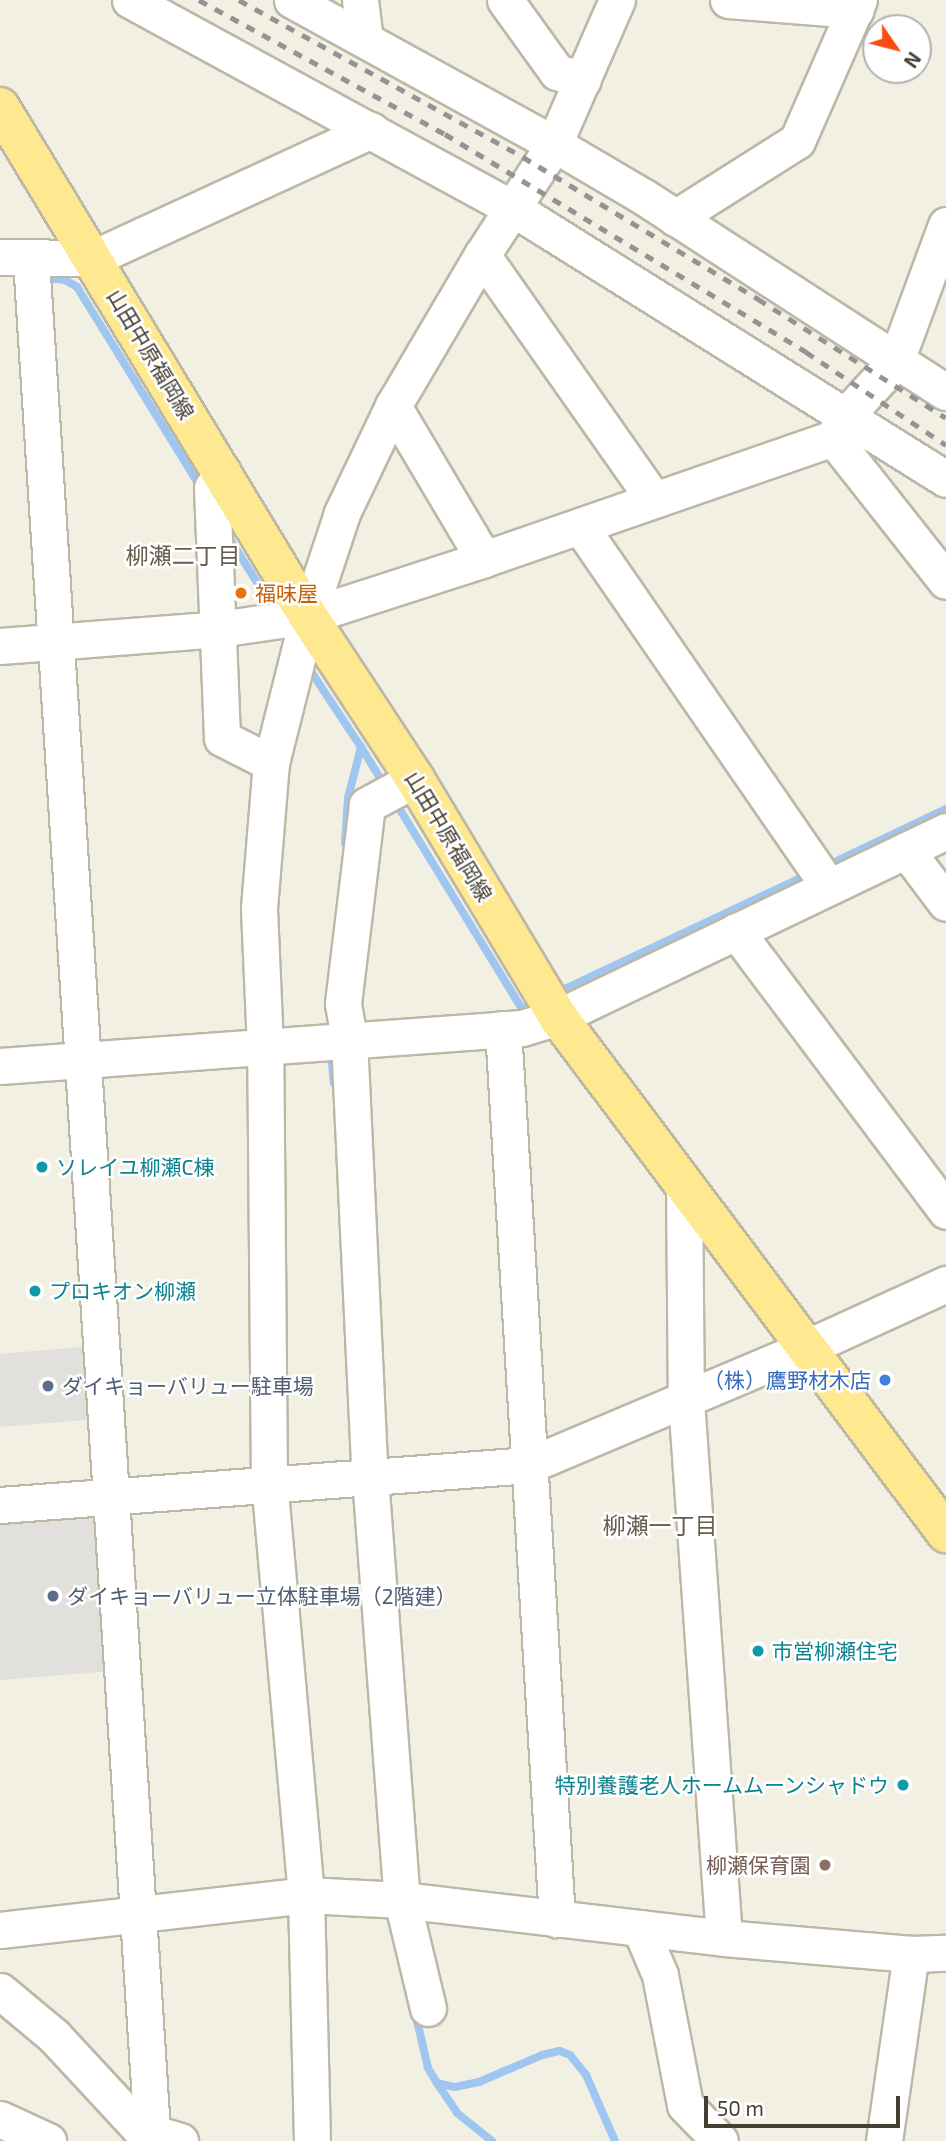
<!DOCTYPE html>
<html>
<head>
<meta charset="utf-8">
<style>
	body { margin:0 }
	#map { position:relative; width:946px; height:2141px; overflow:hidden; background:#f2efe3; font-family:"Exo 2","Noto Sans JP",sans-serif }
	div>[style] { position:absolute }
	.parking>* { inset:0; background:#e2e0dc }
	.stream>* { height:8px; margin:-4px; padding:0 4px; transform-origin:4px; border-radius:4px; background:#9ec6f0 }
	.roads { filter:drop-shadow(2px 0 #bdb7a6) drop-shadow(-2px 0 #bdb7a6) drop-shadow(0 2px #bdb7a6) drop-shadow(0 -2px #bdb7a6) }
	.minor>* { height:35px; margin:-17.5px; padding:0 17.5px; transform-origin:17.5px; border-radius:17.5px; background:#fff }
	.major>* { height:38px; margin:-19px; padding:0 19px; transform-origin:19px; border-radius:19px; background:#fee990 }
	.rail>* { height:5px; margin-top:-2.5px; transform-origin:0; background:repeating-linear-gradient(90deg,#939393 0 9px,transparent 0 18px) }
	.dots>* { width:19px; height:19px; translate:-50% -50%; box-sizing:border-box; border:4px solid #fff; border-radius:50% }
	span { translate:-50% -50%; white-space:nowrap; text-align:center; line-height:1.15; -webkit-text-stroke:5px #fff; paint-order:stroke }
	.street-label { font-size:21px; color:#433f33 }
	.food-label { font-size:21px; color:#c56008 }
	.left { translate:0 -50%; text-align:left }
	.culture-label { font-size:21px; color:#0d838f }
	.right { translate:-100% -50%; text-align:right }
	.shop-label { font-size:21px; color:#366cbe }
	.service-label { font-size:21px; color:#4e5e75 }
	.education-label { font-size:21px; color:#785e54 }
	.neighbourhood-label { font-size:23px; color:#665e4b }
	.north { position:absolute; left:862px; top:14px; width:70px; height:70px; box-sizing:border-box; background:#fff; border:2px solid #b4b2ad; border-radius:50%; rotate:125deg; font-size:19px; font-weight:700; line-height:28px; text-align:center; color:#433f33 }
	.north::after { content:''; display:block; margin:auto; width:24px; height:32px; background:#fa4c12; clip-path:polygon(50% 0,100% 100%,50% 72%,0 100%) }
	.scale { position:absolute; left:704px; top:2096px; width:196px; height:32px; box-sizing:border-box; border:4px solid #433f33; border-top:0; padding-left:9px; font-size:21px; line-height:24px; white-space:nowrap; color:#433f33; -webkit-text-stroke:5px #fff; paint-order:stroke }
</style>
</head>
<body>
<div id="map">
	<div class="parking">
		<div style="clip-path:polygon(92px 1346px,98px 1419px,0 1427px,0 1354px)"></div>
		<div style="clip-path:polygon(100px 1513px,112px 1671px,0 1680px,0 1521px)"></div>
	</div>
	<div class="stream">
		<div style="left:41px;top:277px;width:24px;rotate:7deg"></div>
		<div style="left:65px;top:280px;width:14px;rotate:30deg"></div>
		<div style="left:77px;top:287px;width:236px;rotate:58.3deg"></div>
		<div style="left:226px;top:533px;width:92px;rotate:57.9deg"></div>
		<div style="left:306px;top:664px;width:100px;rotate:56.5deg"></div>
		<div style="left:361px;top:747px;width:53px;rotate:104.3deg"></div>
		<div style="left:348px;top:798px;width:45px;rotate:93.8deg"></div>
		<div style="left:361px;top:747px;width:46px;rotate:58.4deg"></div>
		<div style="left:394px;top:800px;width:245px;rotate:58.5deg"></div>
		<div style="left:522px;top:1009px;width:17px;rotate:-24deg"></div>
		<div style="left:826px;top:866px;width:133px;rotate:-25.4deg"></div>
		<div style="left:556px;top:993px;width:282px;rotate:-25.2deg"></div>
		<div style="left:331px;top:1051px;width:32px;rotate:85deg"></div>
		<div style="left:415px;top:2012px;width:57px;rotate:76.9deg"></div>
		<div style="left:428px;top:2068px;width:17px;rotate:59deg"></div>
		<div style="left:437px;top:2083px;width:18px;rotate:13deg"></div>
		<div style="left:455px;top:2087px;width:25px;rotate:-12deg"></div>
		<div style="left:479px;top:2082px;width:69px;rotate:-23.2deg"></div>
		<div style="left:542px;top:2055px;width:18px;rotate:-13deg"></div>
		<div style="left:560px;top:2051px;width:11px;rotate:22deg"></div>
		<div style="left:570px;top:2055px;width:26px;rotate:51deg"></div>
		<div style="left:586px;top:2075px;width:72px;rotate:66.3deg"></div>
		<div style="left:437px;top:2083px;width:36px;rotate:56deg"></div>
		<div style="left:457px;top:2113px;width:45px;rotate:38.7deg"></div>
	</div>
	<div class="roads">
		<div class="minor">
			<div style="left:130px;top:0;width:437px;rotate:28.6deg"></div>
			<div style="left:514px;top:209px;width:509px;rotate:32.01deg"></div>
			<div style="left:292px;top:0;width:299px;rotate:28.8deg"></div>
			<div style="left:554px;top:144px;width:104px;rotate:30.5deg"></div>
			<div style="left:644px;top:197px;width:359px;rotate:32.9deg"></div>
			<div style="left:360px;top:0;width:39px;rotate:83deg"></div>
			<div style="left:505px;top:0;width:89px;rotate:54.2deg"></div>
			<div style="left:557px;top:72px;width:27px;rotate:17deg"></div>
			<div style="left:728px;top:0;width:128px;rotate:4.5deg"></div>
			<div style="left:675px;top:218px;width:144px;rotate:-32.3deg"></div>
			<div style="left:797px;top:141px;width:154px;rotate:-66.3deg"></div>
			<div style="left:946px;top:225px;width:145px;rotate:110.2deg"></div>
			<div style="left:896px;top:361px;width:74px;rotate:132.8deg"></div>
			<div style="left:846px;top:415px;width:26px;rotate:119deg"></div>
			<div style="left:833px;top:438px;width:182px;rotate:51.7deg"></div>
			<div style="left:482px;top:255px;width:299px;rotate:54.9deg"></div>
			<div style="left:0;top:257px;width:93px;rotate:0.6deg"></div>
			<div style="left:93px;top:258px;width:306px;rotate:-24.7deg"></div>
			<div style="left:31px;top:260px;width:1877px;rotate:86.3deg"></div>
			<div style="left:393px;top:406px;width:178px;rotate:59.3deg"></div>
			<div style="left:223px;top:472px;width:19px;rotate:125deg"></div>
			<div style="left:212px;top:488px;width:250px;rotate:87.7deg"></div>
			<div style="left:222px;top:738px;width:55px;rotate:27deg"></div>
			<div style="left:580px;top:526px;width:437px;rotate:55.4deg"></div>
			<div style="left:0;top:646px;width:220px;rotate:-4.4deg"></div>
			<div style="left:219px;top:629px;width:90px;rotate:-8.3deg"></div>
			<div style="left:308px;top:616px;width:185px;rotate:-17.9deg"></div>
			<div style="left:484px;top:559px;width:369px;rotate:-19.1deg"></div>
			<div style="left:415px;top:779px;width:55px;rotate:151.6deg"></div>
			<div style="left:367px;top:805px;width:200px;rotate:96.9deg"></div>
			<div style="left:343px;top:1004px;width:36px;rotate:80deg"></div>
			<div style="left:349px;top:1039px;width:439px;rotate:87.3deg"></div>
			<div style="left:370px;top:1477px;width:424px;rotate:85.7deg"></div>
			<div style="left:402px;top:1900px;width:111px;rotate:76.5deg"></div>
			<div style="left:906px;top:850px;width:66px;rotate:53deg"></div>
			<div style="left:736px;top:931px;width:350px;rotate:53.1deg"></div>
			<div style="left:503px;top:1029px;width:892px;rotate:86.53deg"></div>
			<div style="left:0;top:1066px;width:523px;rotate:-4.16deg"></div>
			<div style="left:522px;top:1028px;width:38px;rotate:-17deg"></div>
			<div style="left:558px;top:1017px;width:430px;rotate:-25.6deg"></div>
			<div style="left:684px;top:1183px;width:217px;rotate:89.5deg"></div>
			<div style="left:686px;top:1400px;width:539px;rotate:85.96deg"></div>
			<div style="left:0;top:1505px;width:531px;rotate:-4.32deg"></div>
			<div style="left:529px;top:1465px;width:301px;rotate:-22.9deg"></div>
			<div style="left:806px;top:1348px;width:154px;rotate:-24.6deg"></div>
			<div style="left:640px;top:1928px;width:51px;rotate:66.9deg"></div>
			<div style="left:660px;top:1975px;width:132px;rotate:79.1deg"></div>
			<div style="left:685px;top:2105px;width:50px;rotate:45.8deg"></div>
			<div style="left:0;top:1930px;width:308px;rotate:-6.5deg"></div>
			<div style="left:306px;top:1895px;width:96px;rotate:3deg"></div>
			<div style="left:402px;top:1900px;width:324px;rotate:6.7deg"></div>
			<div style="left:724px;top:1938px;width:188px;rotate:4.9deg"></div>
			<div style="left:911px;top:1954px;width:35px;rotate:-2deg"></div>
			<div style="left:0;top:1991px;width:70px;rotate:39.8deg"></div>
			<div style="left:54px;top:2036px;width:127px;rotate:47.2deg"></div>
			<div style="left:140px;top:2129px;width:42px;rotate:16.7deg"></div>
			<div style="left:0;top:2119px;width:53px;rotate:24.6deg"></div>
			<div style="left:312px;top:2141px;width:246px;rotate:-91.4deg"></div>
			<div style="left:306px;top:1895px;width:413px;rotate:-95.1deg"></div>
			<div style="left:269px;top:1484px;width:437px;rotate:-90.5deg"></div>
			<div style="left:265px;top:1047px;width:139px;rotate:-92.5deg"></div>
			<div style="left:259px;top:908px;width:145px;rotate:-85.3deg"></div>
			<div style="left:271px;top:763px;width:152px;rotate:-75.9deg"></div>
			<div style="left:308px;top:616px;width:108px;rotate:-71.7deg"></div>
			<div style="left:342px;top:513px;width:119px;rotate:-64.5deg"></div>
			<div style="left:393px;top:406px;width:175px;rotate:-59.5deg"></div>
			<div style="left:482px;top:255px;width:132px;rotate:-57deg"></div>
			<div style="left:554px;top:144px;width:157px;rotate:-66.4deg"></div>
			<div style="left:884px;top:2141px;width:189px;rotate:-81.8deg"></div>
		</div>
		<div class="major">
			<div style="left:0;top:107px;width:595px;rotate:58.82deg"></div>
			<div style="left:308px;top:616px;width:195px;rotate:56.7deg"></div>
			<div style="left:415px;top:779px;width:278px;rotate:59deg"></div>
			<div style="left:558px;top:1017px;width:646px;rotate:53.06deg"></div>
		</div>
	</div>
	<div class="rail">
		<div style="left:199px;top:0;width:280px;rotate:28.6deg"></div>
		<div style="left:445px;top:134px;width:422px;rotate:31.1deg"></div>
		<div style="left:806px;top:352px;width:168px;rotate:33.6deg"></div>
		<div style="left:239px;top:0;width:325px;rotate:28.9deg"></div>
		<div style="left:523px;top:157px;width:275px;rotate:31.1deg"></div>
		<div style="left:758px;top:299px;width:222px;rotate:32.3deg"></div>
	</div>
	<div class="dots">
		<div style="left:241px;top:593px;background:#e8710a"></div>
		<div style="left:42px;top:1167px;background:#0f9aa8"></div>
		<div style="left:35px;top:1291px;background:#0f9aa8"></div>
		<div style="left:885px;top:1380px;background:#3f7fe0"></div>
		<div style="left:48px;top:1386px;background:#5c6f8a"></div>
		<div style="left:53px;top:1596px;background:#5c6f8a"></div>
		<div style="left:758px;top:1651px;background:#0f9aa8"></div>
		<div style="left:903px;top:1785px;background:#0f9aa8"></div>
		<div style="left:825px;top:1865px;background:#8d6e63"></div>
	</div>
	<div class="street-label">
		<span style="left:151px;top:354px;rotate:59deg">山田中原福岡線</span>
		<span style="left:449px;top:836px;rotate:59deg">山田中原福岡線</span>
	</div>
	<div class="food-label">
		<span class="left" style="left:255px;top:593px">福味屋</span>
	</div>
	<div class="culture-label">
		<span class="left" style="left:56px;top:1167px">ソレイユ柳瀬C棟</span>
		<span class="left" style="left:49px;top:1291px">プロキオン柳瀬</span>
		<span class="left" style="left:772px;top:1651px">市営柳瀬住宅</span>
		<span class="right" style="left:889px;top:1785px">特別養護老人ホームムーンシャドウ</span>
	</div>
	<div class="shop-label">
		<span class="right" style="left:871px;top:1380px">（株）鷹野材木店</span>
	</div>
	<div class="service-label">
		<span class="left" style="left:62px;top:1386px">ダイキョーバリュー駐車場</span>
		<span class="left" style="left:67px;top:1596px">ダイキョーバリュー立体駐車場（2階建）</span>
	</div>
	<div class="education-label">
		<span class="right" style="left:811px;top:1865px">柳瀬保育園</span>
	</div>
	<div class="neighbourhood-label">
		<span style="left:183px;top:555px">柳瀬二丁目</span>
		<span style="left:660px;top:1525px">柳瀬一丁目</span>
	</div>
	<div class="north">N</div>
	<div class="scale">50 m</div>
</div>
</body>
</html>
